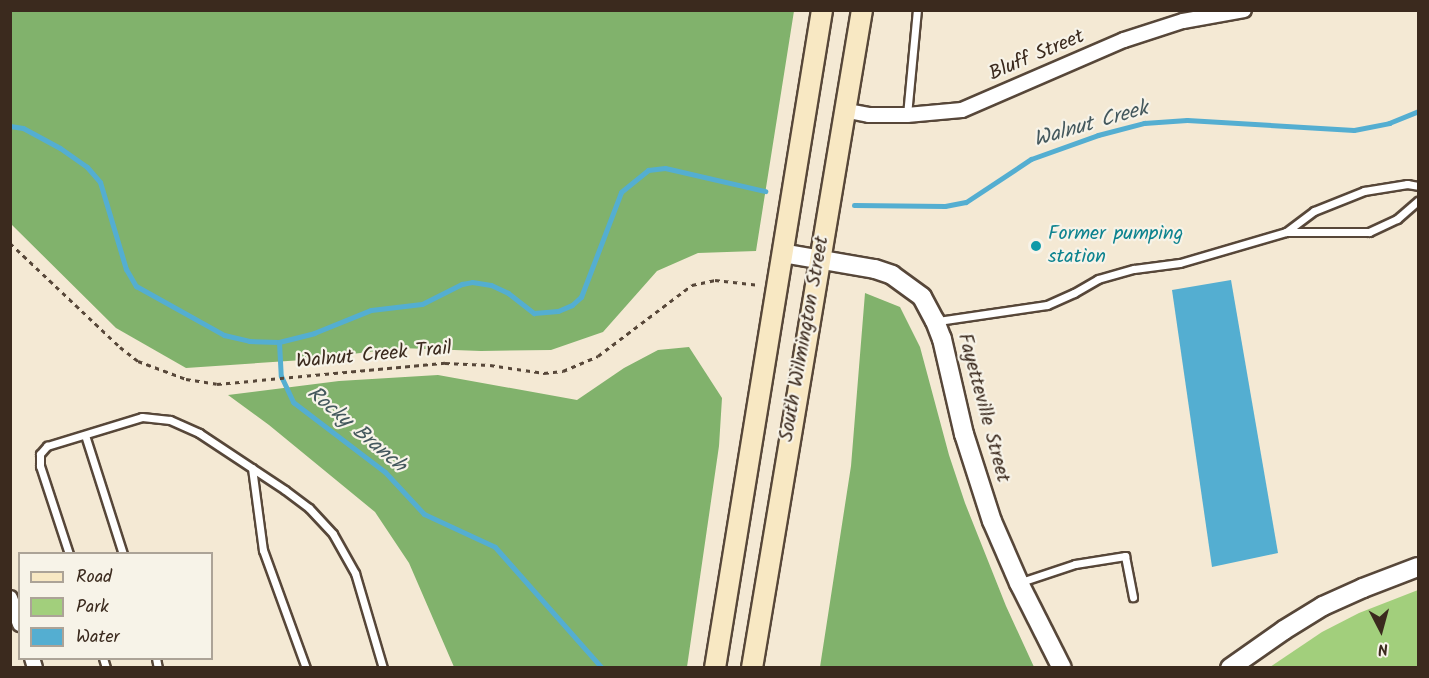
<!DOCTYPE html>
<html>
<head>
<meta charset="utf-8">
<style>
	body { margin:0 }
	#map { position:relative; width:1429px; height:678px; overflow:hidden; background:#f4e9d4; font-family:Kalam,sans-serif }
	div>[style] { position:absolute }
	.green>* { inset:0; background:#a2cf7c }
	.forest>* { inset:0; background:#81b26c }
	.water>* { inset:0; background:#54aed1 }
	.stream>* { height:5px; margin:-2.5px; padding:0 2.5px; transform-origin:2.5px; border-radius:2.5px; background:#54aed1 }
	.path>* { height:3px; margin-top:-1.5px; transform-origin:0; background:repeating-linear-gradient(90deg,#574739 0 4.5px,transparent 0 9px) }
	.roads { filter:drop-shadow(2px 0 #574739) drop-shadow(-2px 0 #574739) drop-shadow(0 2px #574739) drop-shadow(0 -2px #574739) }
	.service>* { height:7px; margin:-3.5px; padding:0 3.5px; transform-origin:3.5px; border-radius:3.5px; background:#fff }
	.minor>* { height:14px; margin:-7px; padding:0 7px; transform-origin:7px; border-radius:7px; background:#fff }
	.tertiary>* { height:18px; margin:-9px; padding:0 9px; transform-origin:9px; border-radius:9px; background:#fff }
	.secondary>* { height:20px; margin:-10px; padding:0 10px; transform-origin:10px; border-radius:10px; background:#f8e8c3 }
	.dots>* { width:16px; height:16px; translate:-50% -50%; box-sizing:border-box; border:3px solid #f7f3e8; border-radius:50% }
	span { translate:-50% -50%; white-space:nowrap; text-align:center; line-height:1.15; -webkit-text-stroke:4.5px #f7f3e8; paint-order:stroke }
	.street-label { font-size:20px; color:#3b2a1e }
	.culture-label { font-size:20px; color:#0d838f }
	.left { translate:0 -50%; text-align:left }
	.water-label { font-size:21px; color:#44585d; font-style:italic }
	.frame { position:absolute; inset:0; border:12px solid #3b2a1e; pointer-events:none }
	.legend { position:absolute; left:18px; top:552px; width:195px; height:108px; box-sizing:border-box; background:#f7f3e8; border:2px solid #aca397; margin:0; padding:8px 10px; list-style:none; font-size:18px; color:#3b2a1e }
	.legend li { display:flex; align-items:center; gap:12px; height:30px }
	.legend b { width:30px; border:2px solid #aca397 }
	.north { position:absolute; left:1351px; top:600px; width:60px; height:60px; -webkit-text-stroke:4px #f7f3e8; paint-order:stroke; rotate:174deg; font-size:16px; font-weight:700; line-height:24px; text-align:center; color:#3b2a1e }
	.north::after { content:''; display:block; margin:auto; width:21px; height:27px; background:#3b2a1e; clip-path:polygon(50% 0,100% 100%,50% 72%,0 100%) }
</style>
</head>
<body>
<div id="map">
	<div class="green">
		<div style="clip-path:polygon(1418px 590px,1418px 667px,1270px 667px,1322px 632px,1359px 613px)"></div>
	</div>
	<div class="forest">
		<div style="clip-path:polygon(10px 11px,794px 11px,756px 251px,698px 253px,657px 271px,603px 332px,551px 350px,481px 351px,401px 348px,303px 360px,186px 368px,116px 328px,11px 224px)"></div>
		<div style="clip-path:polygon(865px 293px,900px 307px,920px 347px,949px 455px,965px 503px,1006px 606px,1034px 667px,820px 667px,851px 466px)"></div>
		<div style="clip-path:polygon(689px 347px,722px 398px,719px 446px,687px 667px,454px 667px,409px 563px,375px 512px,269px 425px,228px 395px,339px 381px,438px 375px,577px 400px,624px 368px,658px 350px)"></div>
	</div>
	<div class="water">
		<div style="clip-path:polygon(1231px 280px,1278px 553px,1212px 567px,1172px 290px)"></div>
	</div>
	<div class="stream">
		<div style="left:10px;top:126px;width:13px;rotate:9deg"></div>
		<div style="left:23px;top:128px;width:42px;rotate:28.4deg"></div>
		<div style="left:60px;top:148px;width:33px;rotate:35deg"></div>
		<div style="left:87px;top:167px;width:20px;rotate:49deg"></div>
		<div style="left:100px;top:182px;width:91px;rotate:73.4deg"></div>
		<div style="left:126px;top:269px;width:20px;rotate:60deg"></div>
		<div style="left:136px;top:286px;width:101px;rotate:29.1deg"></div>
		<div style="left:224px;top:335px;width:26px;rotate:13deg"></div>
		<div style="left:249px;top:341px;width:30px;rotate:2deg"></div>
		<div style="left:279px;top:342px;width:36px;rotate:-14deg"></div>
		<div style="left:314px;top:333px;width:61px;rotate:-22deg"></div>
		<div style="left:371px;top:310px;width:51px;rotate:-6.7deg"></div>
		<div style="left:422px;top:304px;width:45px;rotate:-26.6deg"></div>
		<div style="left:462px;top:284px;width:10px;rotate:-11deg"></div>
		<div style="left:472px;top:282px;width:19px;rotate:9deg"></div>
		<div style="left:491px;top:285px;width:19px;rotate:25deg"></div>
		<div style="left:508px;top:293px;width:33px;rotate:38deg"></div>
		<div style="left:534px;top:313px;width:24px;rotate:-5deg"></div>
		<div style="left:558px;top:311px;width:15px;rotate:-23deg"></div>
		<div style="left:572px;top:305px;width:12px;rotate:-42deg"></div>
		<div style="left:581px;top:297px;width:112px;rotate:-69.1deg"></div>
		<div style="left:621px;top:192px;width:35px;rotate:-39deg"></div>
		<div style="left:648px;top:170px;width:17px;rotate:-7deg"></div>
		<div style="left:665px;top:168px;width:103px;rotate:13deg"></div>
		<div style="left:854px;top:205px;width:91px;rotate:0.6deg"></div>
		<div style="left:945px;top:206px;width:21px;rotate:-11deg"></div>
		<div style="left:966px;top:202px;width:78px;rotate:-33.5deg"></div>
		<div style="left:1031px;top:159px;width:71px;rotate:-19.7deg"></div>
		<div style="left:1098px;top:135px;width:48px;rotate:-14.6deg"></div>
		<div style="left:1144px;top:123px;width:43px;rotate:-4deg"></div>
		<div style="left:1187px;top:120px;width:167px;rotate:3.4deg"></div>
		<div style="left:1354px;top:130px;width:36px;rotate:-11deg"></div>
		<div style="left:1389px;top:123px;width:31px;rotate:-22deg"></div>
		<div style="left:279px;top:342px;width:34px;rotate:87deg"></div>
		<div style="left:281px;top:376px;width:29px;rotate:65deg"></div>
		<div style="left:293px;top:402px;width:116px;rotate:37.3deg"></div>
		<div style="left:385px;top:472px;width:57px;rotate:47.1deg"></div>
		<div style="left:424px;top:514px;width:78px;rotate:24.9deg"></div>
		<div style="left:495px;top:547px;width:162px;rotate:48.5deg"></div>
	</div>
	<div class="path">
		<div style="left:10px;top:243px;width:151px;rotate:43.4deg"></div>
		<div style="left:120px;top:347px;width:23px;rotate:38deg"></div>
		<div style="left:138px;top:361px;width:51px;rotate:20.6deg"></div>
		<div style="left:186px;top:379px;width:31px;rotate:9deg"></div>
		<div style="left:217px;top:384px;width:229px;rotate:-5.3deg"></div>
		<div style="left:445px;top:363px;width:45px;rotate:2.5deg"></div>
		<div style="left:490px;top:365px;width:55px;rotate:8.4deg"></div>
		<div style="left:544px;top:373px;width:19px;rotate:-6deg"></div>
		<div style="left:563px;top:371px;width:38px;rotate:-23deg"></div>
		<div style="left:598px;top:356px;width:118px;rotate:-37.1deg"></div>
		<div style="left:692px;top:285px;width:24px;rotate:-12deg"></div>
		<div style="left:715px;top:280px;width:45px;rotate:6.3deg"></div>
	</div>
	<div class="roads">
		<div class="service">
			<div style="left:907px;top:115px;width:105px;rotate:-84.6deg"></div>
			<div style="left:1286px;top:232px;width:35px;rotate:-37deg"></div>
			<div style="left:1314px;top:211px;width:54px;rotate:-21.8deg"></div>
			<div style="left:1364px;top:191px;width:44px;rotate:-9.2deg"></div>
			<div style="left:1407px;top:184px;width:11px;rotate:10deg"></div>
			<div style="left:938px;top:321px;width:110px;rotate:-8.4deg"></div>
			<div style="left:1047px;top:305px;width:30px;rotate:-24deg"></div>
			<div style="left:1074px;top:293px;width:28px;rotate:-30deg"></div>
			<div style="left:1098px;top:279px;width:37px;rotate:-16deg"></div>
			<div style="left:1134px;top:269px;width:46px;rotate:-7.4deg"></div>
			<div style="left:1180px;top:263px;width:110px;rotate:-16.3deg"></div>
			<div style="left:1286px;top:232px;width:83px"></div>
			<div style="left:1369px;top:232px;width:31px;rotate:-25deg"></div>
			<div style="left:1397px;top:219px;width:28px;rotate:-41deg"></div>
			<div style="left:85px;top:435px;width:125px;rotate:72.3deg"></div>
			<div style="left:252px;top:468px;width:83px;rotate:82.4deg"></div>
			<div style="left:263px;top:550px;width:126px;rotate:70deg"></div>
			<div style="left:69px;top:554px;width:93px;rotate:-108.2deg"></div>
			<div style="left:40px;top:466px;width:12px;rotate:-90deg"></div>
			<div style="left:40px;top:454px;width:11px;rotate:-49deg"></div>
			<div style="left:47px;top:446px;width:99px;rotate:-17deg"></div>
			<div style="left:142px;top:417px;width:28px;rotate:6deg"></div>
			<div style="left:170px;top:420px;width:32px;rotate:24deg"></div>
			<div style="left:199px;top:433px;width:103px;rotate:33.5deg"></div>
			<div style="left:285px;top:490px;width:30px;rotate:37deg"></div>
			<div style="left:309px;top:508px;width:35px;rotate:47deg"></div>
			<div style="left:333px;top:534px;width:45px;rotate:60.6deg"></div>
			<div style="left:355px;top:573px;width:99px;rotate:73.6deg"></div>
			<div style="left:1021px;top:582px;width:57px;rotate:-18.4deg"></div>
			<div style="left:1075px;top:564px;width:51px;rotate:-9.1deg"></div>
			<div style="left:1125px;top:556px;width:42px;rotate:79deg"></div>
			<div style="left:103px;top:658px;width:10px;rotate:73deg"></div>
			<div style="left:156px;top:658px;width:10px;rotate:79deg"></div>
		</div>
		<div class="minor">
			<div style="left:843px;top:110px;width:26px;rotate:11deg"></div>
			<div style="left:869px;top:115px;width:38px"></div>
			<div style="left:907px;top:115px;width:55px;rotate:-5.2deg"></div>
			<div style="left:962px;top:110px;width:176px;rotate:-23.4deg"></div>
			<div style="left:1124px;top:40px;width:62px;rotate:-17.9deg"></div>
			<div style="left:1183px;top:21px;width:62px;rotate:-10.2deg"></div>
			<div style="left:10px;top:598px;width:28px;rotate:69deg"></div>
			<div style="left:32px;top:658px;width:10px;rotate:73deg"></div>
		</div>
		<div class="tertiary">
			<div style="left:782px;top:253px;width:94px;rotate:9.8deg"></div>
			<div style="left:875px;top:269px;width:18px;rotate:19deg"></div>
			<div style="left:892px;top:275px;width:37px;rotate:36deg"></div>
			<div style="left:922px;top:297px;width:27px;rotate:62deg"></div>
			<div style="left:935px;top:321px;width:19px;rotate:69deg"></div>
			<div style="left:942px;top:339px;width:98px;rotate:77deg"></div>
			<div style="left:964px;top:434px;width:91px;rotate:72.2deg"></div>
			<div style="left:992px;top:521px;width:68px;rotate:66.5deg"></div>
			<div style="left:1019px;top:583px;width:95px;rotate:63.2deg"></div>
			<div style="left:1230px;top:668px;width:66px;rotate:-35.1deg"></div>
			<div style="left:1284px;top:630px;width:46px;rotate:-31.6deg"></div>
			<div style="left:1323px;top:606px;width:44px;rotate:-24.2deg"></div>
			<div style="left:1363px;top:588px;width:59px;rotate:-20.9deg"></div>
		</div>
		<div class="secondary">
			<div style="left:715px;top:668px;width:667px;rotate:-80.76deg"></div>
			<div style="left:752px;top:668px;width:667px;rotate:-80.51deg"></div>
		</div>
	</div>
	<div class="dots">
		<div style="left:1036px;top:246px;background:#0f9aa8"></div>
	</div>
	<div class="street-label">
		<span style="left:1037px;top:56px;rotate:-23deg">Bluff Street</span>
		<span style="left:805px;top:339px;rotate:-80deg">South Wilmington Street</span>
		<span style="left:374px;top:356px;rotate:-5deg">Walnut Creek Trail</span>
		<span style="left:983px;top:408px;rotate:75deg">Fayetteville Street</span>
	</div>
	<div class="culture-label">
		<span class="left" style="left:1048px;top:246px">Former pumping<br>station</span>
	</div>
	<div class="water-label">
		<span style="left:1091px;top:125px;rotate:-16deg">Walnut Creek</span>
		<span style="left:356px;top:430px;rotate:40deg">Rocky Branch</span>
	</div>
	<div class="frame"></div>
	<ul class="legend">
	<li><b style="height:8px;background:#f8e8c3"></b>Road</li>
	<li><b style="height:16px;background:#a2cf7c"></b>Park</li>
	<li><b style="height:16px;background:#54aed1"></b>Water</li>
	</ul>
	<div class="north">N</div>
</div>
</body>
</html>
